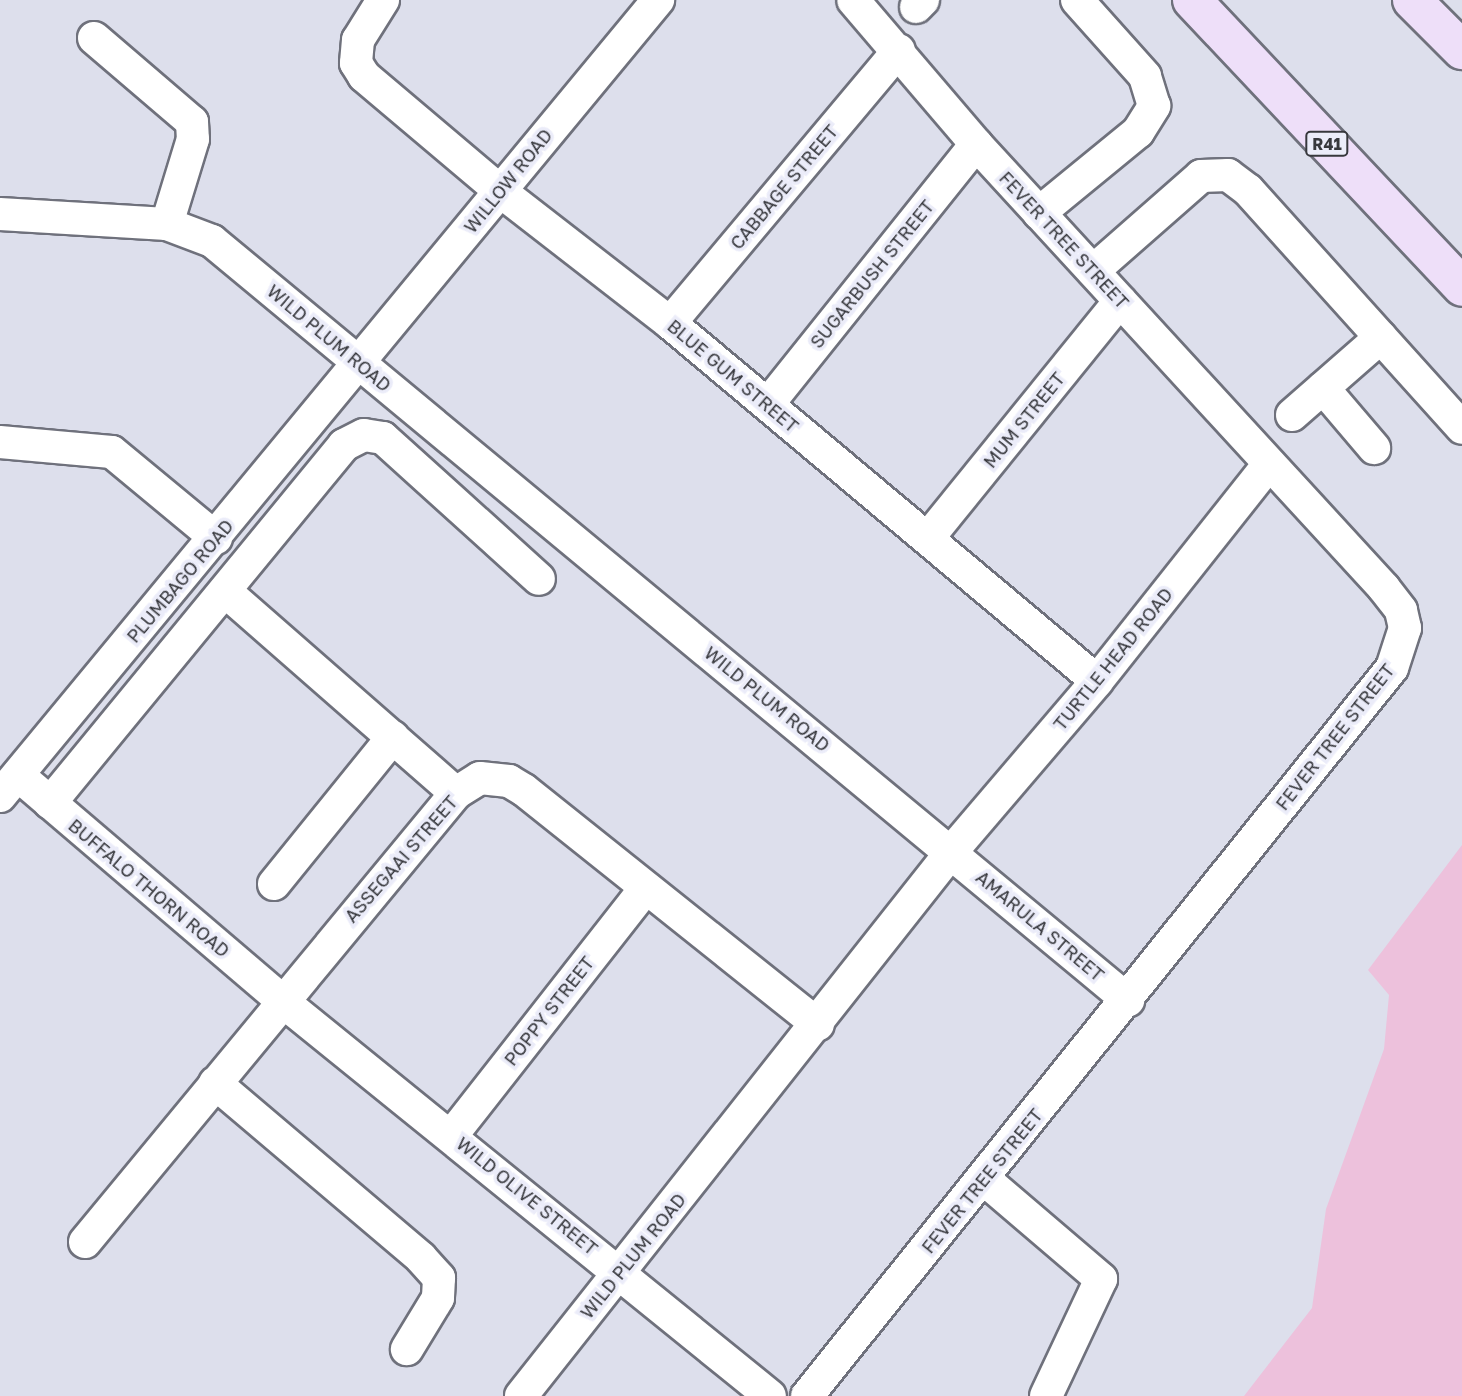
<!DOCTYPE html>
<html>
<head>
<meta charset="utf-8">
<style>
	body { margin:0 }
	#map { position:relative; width:1462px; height:1396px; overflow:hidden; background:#dddfec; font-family:"Golos Text",sans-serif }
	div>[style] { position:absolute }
	.green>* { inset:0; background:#edc1dc }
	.roads { filter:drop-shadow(2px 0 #6f717c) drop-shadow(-2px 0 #6f717c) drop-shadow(0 2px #6f717c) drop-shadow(0 -2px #6f717c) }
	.minor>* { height:32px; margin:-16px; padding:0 16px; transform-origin:16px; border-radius:16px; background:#fff }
	.major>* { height:38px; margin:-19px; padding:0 19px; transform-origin:19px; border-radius:19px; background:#eedff9 }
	span { translate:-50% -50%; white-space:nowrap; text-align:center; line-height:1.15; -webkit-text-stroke:7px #ebecf9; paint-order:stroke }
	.shield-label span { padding:2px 5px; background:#ebecf9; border:2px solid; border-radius:5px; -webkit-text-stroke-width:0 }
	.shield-label { font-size:16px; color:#37383d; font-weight:700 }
	.street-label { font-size:18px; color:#37383d }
</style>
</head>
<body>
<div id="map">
	<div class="green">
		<div style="clip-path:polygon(1462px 845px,1462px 1396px,1244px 1396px,1312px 1308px,1326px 1209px,1384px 1049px,1389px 995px,1368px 970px)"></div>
	</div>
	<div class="roads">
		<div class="minor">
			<div style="left:383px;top:0;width:47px;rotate:122deg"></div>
			<div style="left:358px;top:40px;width:23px;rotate:95deg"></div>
			<div style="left:356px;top:63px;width:15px;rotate:58deg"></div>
			<div style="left:364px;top:76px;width:178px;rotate:40.2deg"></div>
			<div style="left:500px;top:191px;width:215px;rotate:37.8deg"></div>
			<div style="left:670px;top:323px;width:557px;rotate:39.98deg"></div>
			<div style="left:916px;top:7px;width:10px;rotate:-45deg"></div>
			<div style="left:94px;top:38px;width:129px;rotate:40.6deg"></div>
			<div style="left:192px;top:122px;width:17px;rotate:87deg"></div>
			<div style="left:193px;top:139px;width:89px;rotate:107deg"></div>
			<div style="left:1039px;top:213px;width:128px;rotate:-39.3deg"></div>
			<div style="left:1138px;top:132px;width:31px;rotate:-58deg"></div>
			<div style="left:1154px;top:106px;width:31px;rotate:-107deg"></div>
			<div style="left:1145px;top:76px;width:102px;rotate:-131.8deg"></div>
			<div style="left:0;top:214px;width:167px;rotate:3.4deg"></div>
			<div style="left:167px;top:224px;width:48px;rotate:20.7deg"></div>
			<div style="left:212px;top:241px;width:1190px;rotate:39.65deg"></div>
			<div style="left:1093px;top:271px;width:144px;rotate:-41.3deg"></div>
			<div style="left:1201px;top:176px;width:27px;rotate:-2deg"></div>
			<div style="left:1228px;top:175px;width:25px;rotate:37deg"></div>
			<div style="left:1248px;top:190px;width:320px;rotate:48deg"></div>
			<div style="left:670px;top:323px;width:356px;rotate:-50deg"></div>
			<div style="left:1323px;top:388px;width:79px;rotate:49.6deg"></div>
			<div style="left:768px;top:404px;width:333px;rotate:-51.3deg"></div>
			<div style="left:1292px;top:415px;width:118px;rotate:-41.2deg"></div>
			<div style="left:0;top:442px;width:112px;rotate:5.1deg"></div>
			<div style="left:112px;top:452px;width:135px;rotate:39.6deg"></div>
			<div style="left:928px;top:538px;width:305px;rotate:-51deg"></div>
			<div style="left:225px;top:591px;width:307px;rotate:41.2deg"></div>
			<div style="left:18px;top:775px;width:346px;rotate:40.5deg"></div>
			<div style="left:281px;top:1000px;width:629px;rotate:39deg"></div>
			<div style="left:0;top:796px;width:1033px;rotate:-50.42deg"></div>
			<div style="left:50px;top:803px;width:463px;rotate:-50.6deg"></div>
			<div style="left:344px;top:445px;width:22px;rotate:-27deg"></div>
			<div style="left:364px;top:435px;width:19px;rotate:9deg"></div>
			<div style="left:383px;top:438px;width:210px;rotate:42.1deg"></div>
			<div style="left:274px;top:884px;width:189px;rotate:-51deg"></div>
			<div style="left:215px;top:1083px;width:270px;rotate:40.3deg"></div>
			<div style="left:421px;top:1258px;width:27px;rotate:48deg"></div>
			<div style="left:439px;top:1278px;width:20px;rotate:93deg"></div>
			<div style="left:438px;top:1298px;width:60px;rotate:121.3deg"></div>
			<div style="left:452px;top:1135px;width:314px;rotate:-51.9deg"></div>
			<div style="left:984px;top:1179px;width:154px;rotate:40.5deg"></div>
			<div style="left:1101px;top:1279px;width:129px;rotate:115.2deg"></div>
			<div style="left:85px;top:1242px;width:582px;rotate:-50.43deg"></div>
			<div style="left:456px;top:793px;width:28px;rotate:-32deg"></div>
			<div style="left:480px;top:778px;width:29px;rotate:6deg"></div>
			<div style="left:509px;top:781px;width:17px;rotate:31deg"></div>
			<div style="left:524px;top:790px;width:376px;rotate:38.6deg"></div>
			<div style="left:521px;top:1396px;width:695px;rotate:-51.66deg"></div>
			<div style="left:952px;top:851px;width:223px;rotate:-49.5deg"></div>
			<div style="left:1097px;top:681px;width:277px;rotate:-51.6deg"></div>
			<div style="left:807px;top:1396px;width:934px;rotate:-51.22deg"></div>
			<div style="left:1392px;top:668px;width:42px;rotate:-72deg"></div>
			<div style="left:1405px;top:628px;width:18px;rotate:-103deg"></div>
			<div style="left:1401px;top:610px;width:28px;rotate:-128deg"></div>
			<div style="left:1384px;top:588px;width:603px;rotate:-132.58deg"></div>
			<div style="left:976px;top:144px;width:189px;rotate:-130.5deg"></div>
		</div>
		<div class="major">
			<div style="left:1192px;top:0;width:394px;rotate:46.7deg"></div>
			<div style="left:1412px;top:0;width:71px;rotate:45deg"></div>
		</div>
	</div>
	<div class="shield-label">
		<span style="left:1327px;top:144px">R41</span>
	</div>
	<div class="street-label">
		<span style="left:508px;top:181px;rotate:-51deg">WILLOW ROAD</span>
		<span style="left:784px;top:187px;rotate:-50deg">CABBAGE STREET</span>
		<span style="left:1064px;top:240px;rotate:47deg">FEVER TREE STREET</span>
		<span style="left:872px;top:274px;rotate:-51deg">SUGARBUSH STREET</span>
		<span style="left:329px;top:338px;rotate:40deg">WILD PLUM ROAD</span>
		<span style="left:733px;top:376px;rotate:40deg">BLUE GUM STREET</span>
		<span style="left:1024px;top:420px;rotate:-51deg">MUM STREET</span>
		<span style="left:180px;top:581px;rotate:-50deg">PLUMBAGO ROAD</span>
		<span style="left:1113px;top:659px;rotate:-51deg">TURTLE HEAD ROAD</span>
		<span style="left:767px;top:699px;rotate:39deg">WILD PLUM ROAD</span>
		<span style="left:1335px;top:737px;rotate:-52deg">FEVER TREE STREET</span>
		<span style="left:401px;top:859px;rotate:-49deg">ASSEGAAI STREET</span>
		<span style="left:149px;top:888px;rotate:40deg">BUFFALO THORN ROAD</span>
		<span style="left:1040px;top:926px;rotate:40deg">AMARULA STREET</span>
		<span style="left:549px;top:1011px;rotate:-52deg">POPPY STREET</span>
		<span style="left:982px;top:1181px;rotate:-51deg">FEVER TREE STREET</span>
		<span style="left:527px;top:1196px;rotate:39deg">WILD OLIVE STREET</span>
		<span style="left:633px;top:1256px;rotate:-51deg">WILD PLUM ROAD</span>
	</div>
</div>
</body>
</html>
